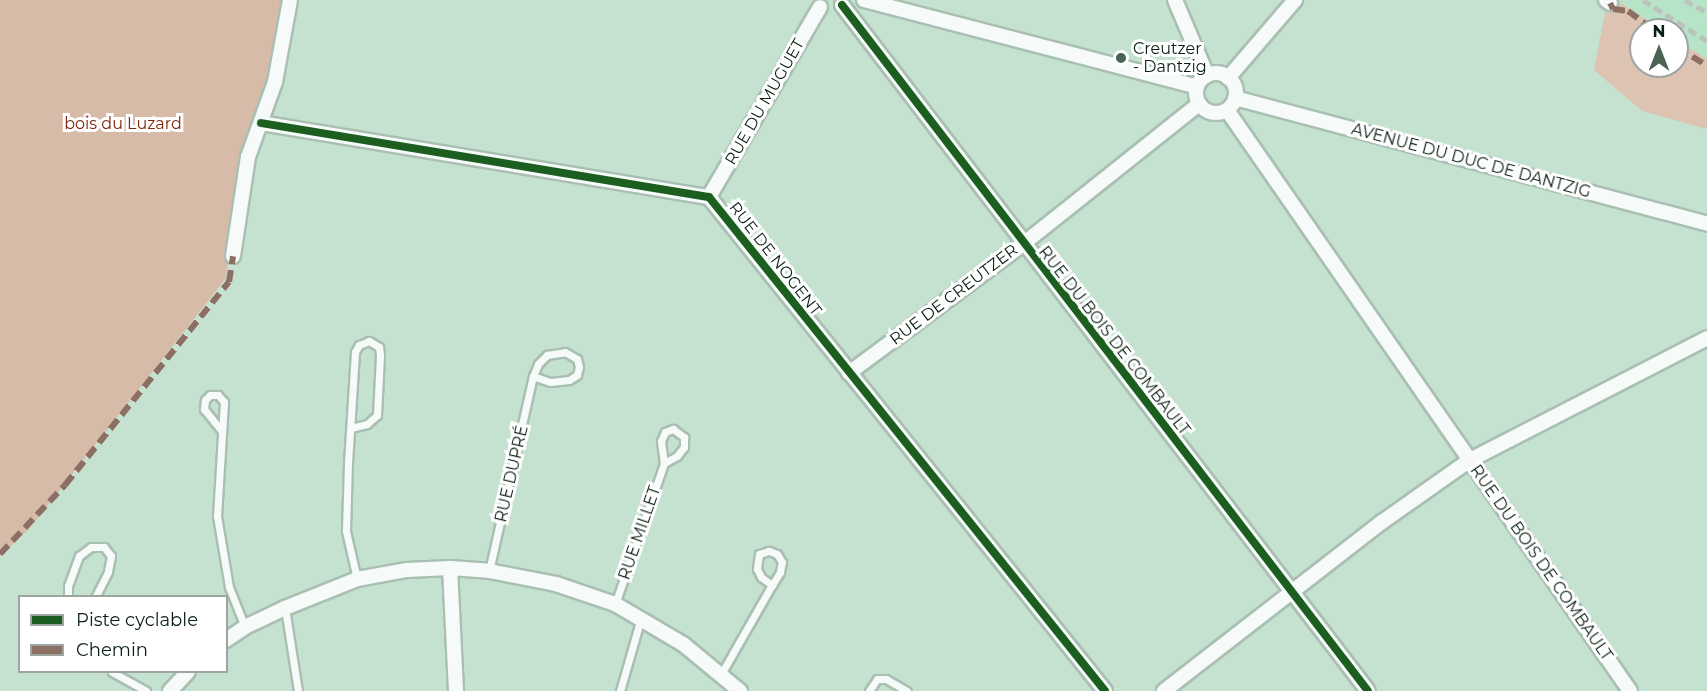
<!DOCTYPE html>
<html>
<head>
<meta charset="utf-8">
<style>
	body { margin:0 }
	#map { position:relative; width:1707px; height:691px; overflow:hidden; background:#c5e1d0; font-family:Montserrat,sans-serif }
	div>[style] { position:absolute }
	.built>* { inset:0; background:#b6e4c7 }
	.green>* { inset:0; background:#ddc4b2 }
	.forest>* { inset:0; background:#d6bba8 }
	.roads { filter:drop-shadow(2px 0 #a9bfb2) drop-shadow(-2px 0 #a9bfb2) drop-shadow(0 2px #a9bfb2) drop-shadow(0 -2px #a9bfb2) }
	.service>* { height:7px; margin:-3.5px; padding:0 3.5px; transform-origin:3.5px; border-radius:3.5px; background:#f6faf8 }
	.minor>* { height:14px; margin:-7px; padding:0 7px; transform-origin:7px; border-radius:7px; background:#f6faf8 }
	.minor>.ring { margin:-7px; padding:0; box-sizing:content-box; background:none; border:14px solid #f6faf8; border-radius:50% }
	.rail>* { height:4.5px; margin-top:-2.25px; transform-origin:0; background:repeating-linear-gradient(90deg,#bbc3be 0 9px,transparent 0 13.5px) }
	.quiet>* { height:6px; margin-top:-3px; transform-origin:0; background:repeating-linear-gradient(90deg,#8d6e63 0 12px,transparent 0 18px) }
	.cycleway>* { height:8px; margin:-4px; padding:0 4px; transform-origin:4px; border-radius:4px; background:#1b5e20 }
	.dots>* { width:16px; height:16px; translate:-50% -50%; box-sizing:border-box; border:3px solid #fff; border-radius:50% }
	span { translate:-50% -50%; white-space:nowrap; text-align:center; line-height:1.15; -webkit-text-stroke:6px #fff; paint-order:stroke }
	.poi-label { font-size:16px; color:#0a1f13 }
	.left { translate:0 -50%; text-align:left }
	.street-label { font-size:16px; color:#0a1f13 }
	.park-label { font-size:16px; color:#7d280e }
	.legend { position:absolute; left:18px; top:595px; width:210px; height:78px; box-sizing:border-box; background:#fff; border:2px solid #9da5a1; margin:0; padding:8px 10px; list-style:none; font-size:18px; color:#0a1f13 }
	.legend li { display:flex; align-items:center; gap:12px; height:30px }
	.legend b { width:30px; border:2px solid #9da5a1 }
	.north { position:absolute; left:1629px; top:18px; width:60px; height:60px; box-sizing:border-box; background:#fff; border:2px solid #9da5a1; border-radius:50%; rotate:0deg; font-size:16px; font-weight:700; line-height:24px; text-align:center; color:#0a1f13 }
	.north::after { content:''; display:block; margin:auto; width:21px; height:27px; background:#4b6355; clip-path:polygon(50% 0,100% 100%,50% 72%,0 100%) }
</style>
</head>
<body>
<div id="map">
	<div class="built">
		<div style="clip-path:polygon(1616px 0,1706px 0,1707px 59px,1677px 40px,1677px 30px,1662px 30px)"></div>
	</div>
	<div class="green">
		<div style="clip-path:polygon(1616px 0,1662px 30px,1641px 30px,1641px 66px,1677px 66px,1677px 40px,1707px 59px,1707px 129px,1642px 111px,1594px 70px,1606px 8px)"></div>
	</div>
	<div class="forest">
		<div style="clip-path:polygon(0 0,284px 0,269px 89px,243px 150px,226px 278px,30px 528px,0 556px)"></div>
	</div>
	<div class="roads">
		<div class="service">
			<div style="left:351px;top:428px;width:16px;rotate:-14deg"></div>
			<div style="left:367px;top:424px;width:13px;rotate:-42deg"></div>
			<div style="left:377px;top:415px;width:60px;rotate:-87.1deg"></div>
			<div style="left:380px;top:355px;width:8px;rotate:-97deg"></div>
			<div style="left:379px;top:347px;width:12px;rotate:-149deg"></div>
			<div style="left:369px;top:341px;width:11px;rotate:158deg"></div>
			<div style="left:359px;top:345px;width:8px;rotate:120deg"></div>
			<div style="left:355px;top:352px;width:111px;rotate:93.6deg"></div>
			<div style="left:348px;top:463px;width:68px;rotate:91.7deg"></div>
			<div style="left:346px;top:531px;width:49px;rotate:77.1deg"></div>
			<div style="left:221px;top:430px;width:27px;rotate:-129deg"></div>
			<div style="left:204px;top:409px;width:9px;rotate:-84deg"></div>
			<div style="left:205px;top:400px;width:7px;rotate:-45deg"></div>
			<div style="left:210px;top:395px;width:8px"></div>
			<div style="left:218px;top:395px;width:9px;rotate:49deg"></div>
			<div style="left:224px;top:402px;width:114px;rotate:93.5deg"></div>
			<div style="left:217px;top:516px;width:72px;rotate:80.4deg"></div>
			<div style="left:229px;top:587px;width:43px;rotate:68.2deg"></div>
			<div style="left:489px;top:571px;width:200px;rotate:-77.3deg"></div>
			<div style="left:533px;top:376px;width:13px;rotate:-67deg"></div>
			<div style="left:538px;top:364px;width:13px;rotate:-45deg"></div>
			<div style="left:547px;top:355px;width:18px;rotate:-9deg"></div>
			<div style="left:565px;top:352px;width:14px;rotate:30deg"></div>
			<div style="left:577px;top:359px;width:8px;rotate:76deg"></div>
			<div style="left:579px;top:367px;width:8px;rotate:104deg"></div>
			<div style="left:577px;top:375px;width:9px;rotate:148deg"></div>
			<div style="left:569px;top:380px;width:19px;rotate:174deg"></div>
			<div style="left:550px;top:382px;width:18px;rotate:-161deg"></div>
			<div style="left:68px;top:596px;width:10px;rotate:-90deg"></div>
			<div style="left:68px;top:586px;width:32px;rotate:-70deg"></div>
			<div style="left:79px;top:556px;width:15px;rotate:-37deg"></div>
			<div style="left:91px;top:547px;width:13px"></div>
			<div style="left:104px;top:547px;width:11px;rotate:52deg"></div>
			<div style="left:111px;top:556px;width:16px;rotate:101deg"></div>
			<div style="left:108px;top:572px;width:27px;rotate:117deg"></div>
			<div style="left:615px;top:604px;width:149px;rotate:-70.8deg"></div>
			<div style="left:664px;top:463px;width:22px;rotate:-98deg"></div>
			<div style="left:661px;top:441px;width:10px;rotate:-66deg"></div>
			<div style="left:665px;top:432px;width:9px;rotate:-21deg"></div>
			<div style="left:673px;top:429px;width:14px;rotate:36deg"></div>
			<div style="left:684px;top:437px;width:10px;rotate:90deg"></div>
			<div style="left:684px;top:447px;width:11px;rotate:128deg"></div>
			<div style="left:677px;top:456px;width:15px;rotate:152deg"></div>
			<div style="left:285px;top:608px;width:84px;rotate:81.1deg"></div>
			<div style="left:112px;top:672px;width:39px;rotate:29deg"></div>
			<div style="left:721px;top:674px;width:24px;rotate:-60deg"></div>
			<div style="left:733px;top:653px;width:78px;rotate:-60.2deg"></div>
			<div style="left:772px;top:585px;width:15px;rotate:-58deg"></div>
			<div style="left:780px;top:572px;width:10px;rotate:-79deg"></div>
			<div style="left:782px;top:562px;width:9px;rotate:-122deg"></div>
			<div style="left:777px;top:554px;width:9px;rotate:-159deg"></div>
			<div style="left:769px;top:551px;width:10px;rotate:163deg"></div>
			<div style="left:759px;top:554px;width:15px;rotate:98deg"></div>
			<div style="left:757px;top:569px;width:9px;rotate:63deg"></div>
			<div style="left:761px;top:577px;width:14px;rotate:36deg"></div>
			<div style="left:620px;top:691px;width:76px;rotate:-74deg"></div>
			<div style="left:869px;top:691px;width:14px;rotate:-56deg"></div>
			<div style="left:877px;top:679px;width:9px"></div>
			<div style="left:886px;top:679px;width:24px;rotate:30deg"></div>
		</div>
		<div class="minor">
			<div style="left:864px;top:0;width:344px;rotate:14.6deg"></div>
			<div style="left:1175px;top:0;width:82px;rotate:66.9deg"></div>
			<div style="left:1606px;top:0;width:5px;rotate:37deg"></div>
			<div style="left:842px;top:5px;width:864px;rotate:52.52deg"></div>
			<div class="ring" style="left:1196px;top:73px;width:26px;height:26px"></div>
			<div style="left:1228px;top:78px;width:103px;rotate:-49.3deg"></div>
			<div style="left:1235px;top:98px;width:489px;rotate:14.9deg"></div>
			<div style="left:1227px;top:110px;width:707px;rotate:55.25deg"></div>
			<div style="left:261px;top:123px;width:454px;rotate:9.4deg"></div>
			<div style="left:709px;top:197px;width:633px;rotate:51.28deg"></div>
			<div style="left:709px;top:197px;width:220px;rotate:-59.7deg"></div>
			<div style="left:233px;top:256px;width:100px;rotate:-81.4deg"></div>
			<div style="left:248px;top:157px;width:80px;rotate:-70.2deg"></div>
			<div style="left:275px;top:82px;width:83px;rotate:-79.6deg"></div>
			<div style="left:849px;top:373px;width:217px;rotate:-36.6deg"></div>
			<div style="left:1023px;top:244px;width:225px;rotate:-38.5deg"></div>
			<div style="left:450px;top:568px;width:123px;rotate:87.2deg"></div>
			<div style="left:226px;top:640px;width:23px;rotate:-34deg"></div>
			<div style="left:245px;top:627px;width:44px;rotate:-25.4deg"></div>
			<div style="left:285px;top:608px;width:78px;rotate:-21.9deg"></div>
			<div style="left:357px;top:579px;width:51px;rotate:-10.2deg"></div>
			<div style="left:407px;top:570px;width:43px;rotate:-2.7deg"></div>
			<div style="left:450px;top:568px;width:39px;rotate:4deg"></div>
			<div style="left:489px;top:571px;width:68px;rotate:11deg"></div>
			<div style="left:556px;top:584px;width:62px;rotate:18.7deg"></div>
			<div style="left:615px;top:604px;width:79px;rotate:30.5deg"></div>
			<div style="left:683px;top:644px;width:74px;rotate:39.5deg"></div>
			<div style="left:170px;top:691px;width:26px;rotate:-47deg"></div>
			<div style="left:1164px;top:691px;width:276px;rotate:-37.8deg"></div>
			<div style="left:1382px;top:522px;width:108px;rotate:-35.2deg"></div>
			<div style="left:1470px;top:460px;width:267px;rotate:-27.2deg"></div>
		</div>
	</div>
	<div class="rail">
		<div style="left:1643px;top:0;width:76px;rotate:32.6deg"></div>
		<div style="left:1685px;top:0;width:25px;rotate:29deg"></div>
	</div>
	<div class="quiet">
		<div style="left:1610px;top:3px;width:7px;rotate:63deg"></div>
		<div style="left:1613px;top:9px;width:15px;rotate:8deg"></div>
		<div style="left:1628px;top:11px;width:32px;rotate:36deg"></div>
		<div style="left:1677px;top:47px;width:36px;rotate:32deg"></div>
		<div style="left:0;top:554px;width:95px;rotate:-46.7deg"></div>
		<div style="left:65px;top:485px;width:261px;rotate:-51.1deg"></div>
		<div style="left:229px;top:282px;width:26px;rotate:-81deg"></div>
	</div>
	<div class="cycleway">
		<div style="left:842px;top:5px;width:864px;rotate:52.52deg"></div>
		<div style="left:261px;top:123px;width:454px;rotate:9.4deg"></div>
		<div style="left:709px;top:197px;width:633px;rotate:51.28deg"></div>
	</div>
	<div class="dots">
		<div style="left:1121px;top:58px;background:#4b6355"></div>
	</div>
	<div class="poi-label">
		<span class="left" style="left:1133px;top:58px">Creutzer<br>- Dantzig</span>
	</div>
	<div class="street-label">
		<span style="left:765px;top:102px;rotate:-60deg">RUE DU MUGUET</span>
		<span style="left:1471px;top:161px;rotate:15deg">AVENUE DU DUC DE DANTZIG</span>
		<span style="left:775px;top:259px;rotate:52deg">RUE DE NOGENT</span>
		<span style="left:954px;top:295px;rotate:-37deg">RUE DE CREUTZER</span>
		<span style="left:1114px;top:341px;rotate:52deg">RUE DU BOIS DE COMBAULT</span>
		<span style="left:512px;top:474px;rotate:-77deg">RUE DUPRÉ</span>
		<span style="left:640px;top:533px;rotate:-71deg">RUE MILLET</span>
		<span style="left:1541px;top:563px;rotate:55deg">RUE DU BOIS DE COMBAULT</span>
	</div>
	<div class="park-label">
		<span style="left:123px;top:124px">bois du Luzard</span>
	</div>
	<ul class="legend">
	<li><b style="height:8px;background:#1b5e20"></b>Piste cyclable</li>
	<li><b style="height:8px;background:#8d6e63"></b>Chemin</li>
	</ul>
	<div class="north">N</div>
</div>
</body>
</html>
